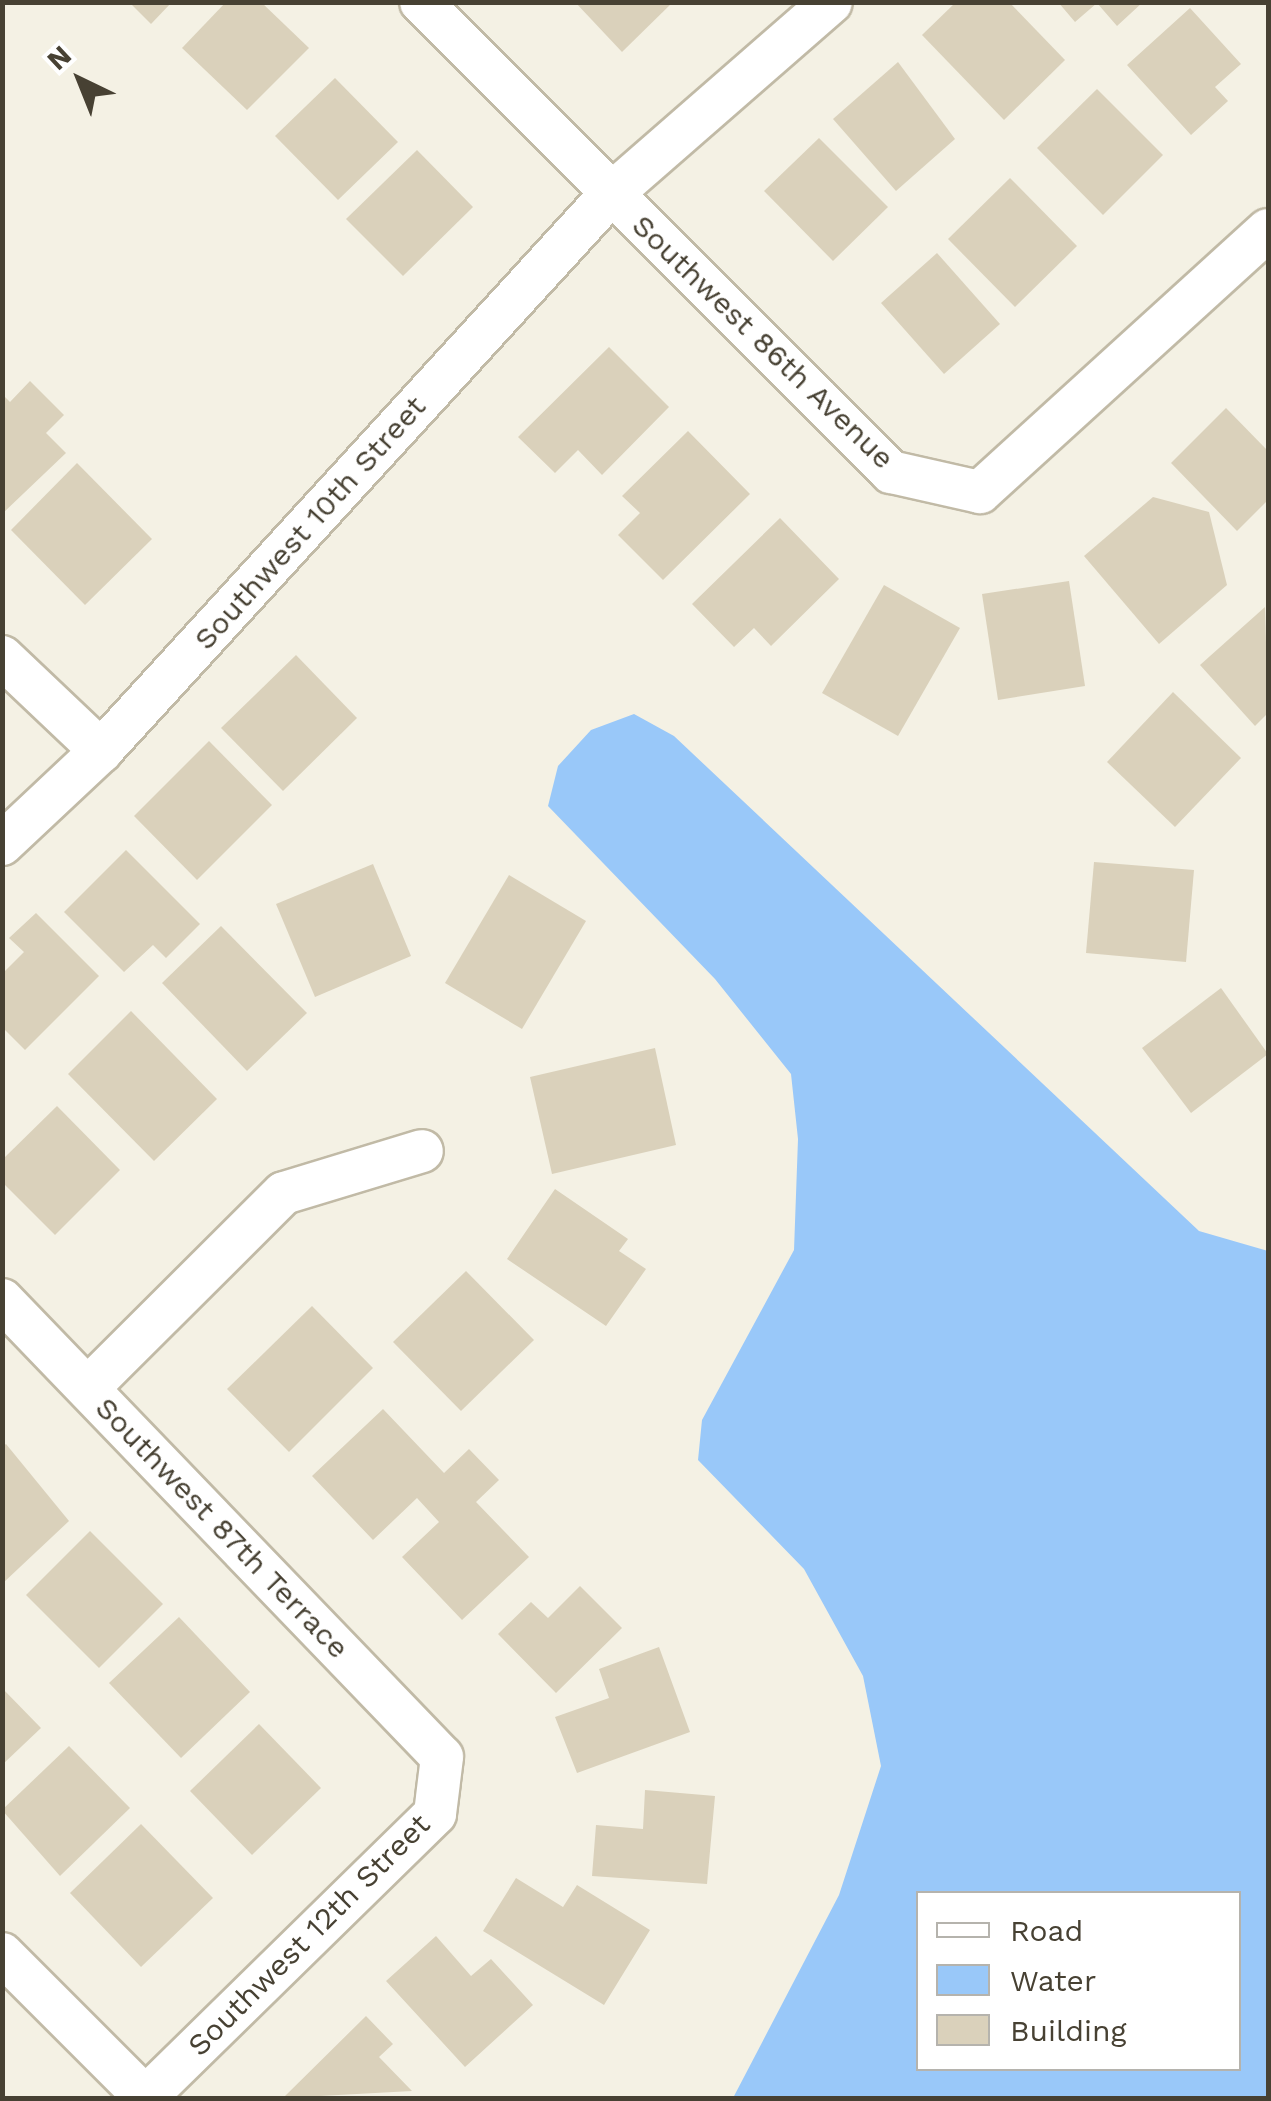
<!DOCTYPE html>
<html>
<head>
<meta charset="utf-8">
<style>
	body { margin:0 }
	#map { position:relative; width:1271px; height:2101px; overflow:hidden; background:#f4f1e4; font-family:"Work Sans",sans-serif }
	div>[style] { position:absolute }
	.water>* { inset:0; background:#99c8f9 }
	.building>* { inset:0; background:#dad1bb }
	.roads { filter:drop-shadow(2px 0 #c1baa6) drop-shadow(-2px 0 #c1baa6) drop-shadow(0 2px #c1baa6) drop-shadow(0 -2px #c1baa6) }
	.minor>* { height:42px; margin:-21px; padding:0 21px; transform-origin:21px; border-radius:21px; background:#fff }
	span { translate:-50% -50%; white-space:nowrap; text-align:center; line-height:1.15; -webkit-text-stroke:9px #fff; paint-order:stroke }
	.street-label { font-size:30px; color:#474133 }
	.frame { position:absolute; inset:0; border:5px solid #474133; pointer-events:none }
	.legend { position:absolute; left:916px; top:1891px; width:325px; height:180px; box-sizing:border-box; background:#fff; border:2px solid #b5b3ad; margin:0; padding:12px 18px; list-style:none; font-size:30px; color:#474133 }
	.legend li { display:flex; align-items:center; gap:20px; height:50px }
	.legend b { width:50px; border:2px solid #b5b3ad }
	.north { position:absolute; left:30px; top:30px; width:100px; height:100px; -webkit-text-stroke:8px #fff; paint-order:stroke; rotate:317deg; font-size:28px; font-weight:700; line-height:40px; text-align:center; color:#474133 }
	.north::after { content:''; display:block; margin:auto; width:35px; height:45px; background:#474133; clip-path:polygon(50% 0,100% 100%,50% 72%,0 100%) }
</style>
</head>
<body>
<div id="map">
	<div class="water">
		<div style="clip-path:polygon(evenodd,634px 714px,674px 736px,1199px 1231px,1268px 1251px,1268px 2098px,733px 2098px,839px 1895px,881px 1766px,863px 1676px,804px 1569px,698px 1460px,702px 1420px,794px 1250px,798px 1139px,791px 1074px,715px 979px,548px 806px,558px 766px,591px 730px,634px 714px,918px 1894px,1238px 1894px,1238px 2068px,918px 2068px,918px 1894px)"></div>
	</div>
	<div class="building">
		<div style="clip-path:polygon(129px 2px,172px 2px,151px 24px)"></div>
		<div style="clip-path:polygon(226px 2px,261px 2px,309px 48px,247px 110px,182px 48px)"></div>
		<div style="clip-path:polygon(575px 2px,673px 2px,622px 52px)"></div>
		<div style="clip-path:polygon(956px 2px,1009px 2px,1065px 60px,1004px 120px,922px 35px)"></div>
		<div style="clip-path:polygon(1058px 2px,1143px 2px,1117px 26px,1097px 3px,1075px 22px)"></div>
		<div style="clip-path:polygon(1190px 8px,1241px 64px,1215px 87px,1228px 101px,1191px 135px,1127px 65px)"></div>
		<div style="clip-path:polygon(898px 62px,955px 139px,896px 191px,833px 119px)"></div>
		<div style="clip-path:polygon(335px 78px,398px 142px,338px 200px,275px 136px)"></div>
		<div style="clip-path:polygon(1097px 89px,1163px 155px,1103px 215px,1037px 148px)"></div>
		<div style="clip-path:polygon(819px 138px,888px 207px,833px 261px,764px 191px)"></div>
		<div style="clip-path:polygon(417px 150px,473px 207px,403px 276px,346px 219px)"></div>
		<div style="clip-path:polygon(1010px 178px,1077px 246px,1015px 307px,948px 239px)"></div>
		<div style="clip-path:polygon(937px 253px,1000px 324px,944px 374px,881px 303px)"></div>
		<div style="clip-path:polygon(609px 347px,669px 407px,602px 475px,578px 450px,555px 473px,518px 437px)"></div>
		<div style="clip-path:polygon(30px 381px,64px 415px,46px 433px,66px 453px,2px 514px,2px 394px,10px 402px)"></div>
		<div style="clip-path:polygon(1226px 408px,1268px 451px,1268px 500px,1237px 531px,1171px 463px)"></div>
		<div style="clip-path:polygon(688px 431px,750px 494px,663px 580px,618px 535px,640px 513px,622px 496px)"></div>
		<div style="clip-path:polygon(77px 463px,152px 539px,85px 605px,11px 530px)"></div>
		<div style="clip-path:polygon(1153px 497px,1209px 512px,1227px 585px,1159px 644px,1084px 556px)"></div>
		<div style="clip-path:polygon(780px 518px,839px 579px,771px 646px,754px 628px,734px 647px,692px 604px)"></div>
		<div style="clip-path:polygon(1069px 581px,1085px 686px,998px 700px,982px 594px)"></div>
		<div style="clip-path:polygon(884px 585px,960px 628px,898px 736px,822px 693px)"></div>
		<div style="clip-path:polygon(1265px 607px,1268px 713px,1255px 726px,1200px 665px)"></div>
		<div style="clip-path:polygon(296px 655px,357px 718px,283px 791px,221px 728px)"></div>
		<div style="clip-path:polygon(1173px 692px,1241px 758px,1175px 827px,1107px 762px)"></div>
		<div style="clip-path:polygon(209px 741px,272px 805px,197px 880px,134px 816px)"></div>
		<div style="clip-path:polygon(126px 850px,200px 924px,166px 958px,153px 945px,124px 972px,64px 912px)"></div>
		<div style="clip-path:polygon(1094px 862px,1194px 870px,1186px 962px,1086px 953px)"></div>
		<div style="clip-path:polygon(373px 864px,411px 956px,315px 997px,276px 904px)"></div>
		<div style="clip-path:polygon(509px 875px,586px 921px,522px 1029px,445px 983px)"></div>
		<div style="clip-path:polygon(36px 913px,99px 976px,25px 1050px,2px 1027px,2px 974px,24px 952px,9px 938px)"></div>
		<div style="clip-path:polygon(221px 926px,307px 1013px,247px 1071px,162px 983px)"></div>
		<div style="clip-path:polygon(1221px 988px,1268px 1054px,1191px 1113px,1142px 1048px)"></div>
		<div style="clip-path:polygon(131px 1011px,217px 1099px,154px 1161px,68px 1074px)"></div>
		<div style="clip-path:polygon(655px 1048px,676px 1145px,552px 1174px,530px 1077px)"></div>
		<div style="clip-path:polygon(57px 1106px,120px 1170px,55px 1235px,2px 1182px,2px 1160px)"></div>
		<div style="clip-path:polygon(555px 1189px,628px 1239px,619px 1251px,646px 1269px,606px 1326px,507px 1259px)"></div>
		<div style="clip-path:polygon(466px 1271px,534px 1340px,461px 1411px,393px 1342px)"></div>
		<div style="clip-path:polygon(312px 1306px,373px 1368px,289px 1452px,227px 1389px)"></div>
		<div style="clip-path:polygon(383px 1409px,444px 1473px,469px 1449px,499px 1480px,476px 1502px,529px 1557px,462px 1620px,402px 1557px,439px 1522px,417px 1498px,373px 1540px,312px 1476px)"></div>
		<div style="clip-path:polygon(6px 1444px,69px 1521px,2px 1584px,2px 1447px)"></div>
		<div style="clip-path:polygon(90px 1531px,163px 1604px,99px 1668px,26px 1595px)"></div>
		<div style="clip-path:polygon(580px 1586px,622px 1628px,556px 1693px,498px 1634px,531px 1602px,548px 1618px)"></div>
		<div style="clip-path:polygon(179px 1617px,250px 1692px,181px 1758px,109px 1683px)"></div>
		<div style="clip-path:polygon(659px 1647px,690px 1732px,577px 1773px,555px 1717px,609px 1698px,599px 1669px)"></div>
		<div style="clip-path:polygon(2px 1688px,41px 1728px,2px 1765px)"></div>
		<div style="clip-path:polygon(259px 1724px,321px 1788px,252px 1855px,190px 1791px)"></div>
		<div style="clip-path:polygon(69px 1746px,130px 1808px,60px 1876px,2px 1810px)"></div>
		<div style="clip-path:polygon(645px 1790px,715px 1796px,707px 1884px,592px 1876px,596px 1825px,643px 1829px)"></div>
		<div style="clip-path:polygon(141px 1824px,213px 1898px,141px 1967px,70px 1893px)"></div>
		<div style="clip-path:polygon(516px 1878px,563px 1907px,577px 1885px,650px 1930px,604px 2005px,483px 1931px)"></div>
		<div style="clip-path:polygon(436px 1936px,471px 1976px,491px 1959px,533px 2005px,465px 2067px,386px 1981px)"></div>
		<div style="clip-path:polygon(366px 2016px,393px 2044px,379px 2057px,412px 2091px,283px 2098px)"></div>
	</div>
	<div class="roads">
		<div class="minor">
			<div style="left:421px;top:2px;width:665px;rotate:45deg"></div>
			<div style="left:891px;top:472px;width:91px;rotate:12.7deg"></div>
			<div style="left:980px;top:492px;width:389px;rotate:-42.3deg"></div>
			<div style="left:2px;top:657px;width:137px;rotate:43.5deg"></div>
			<div style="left:2px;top:844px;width:136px;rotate:-43.2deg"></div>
			<div style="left:101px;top:751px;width:754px;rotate:-47.53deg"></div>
			<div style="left:610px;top:195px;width:293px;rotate:-41.1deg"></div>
			<div style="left:2px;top:1300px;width:634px;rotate:46.09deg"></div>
			<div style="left:442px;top:1757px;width:57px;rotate:97deg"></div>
			<div style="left:435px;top:1814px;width:406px;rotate:135.6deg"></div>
			<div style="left:88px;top:1388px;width:276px;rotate:-44.9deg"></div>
			<div style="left:284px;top:1193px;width:144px;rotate:-16.9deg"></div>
			<div style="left:2px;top:1954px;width:204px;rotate:45deg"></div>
		</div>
	</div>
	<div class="street-label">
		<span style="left:763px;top:342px;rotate:44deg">Southwest 86th Avenue</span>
		<span style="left:310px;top:523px;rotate:-48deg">Southwest 10th Street</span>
		<span style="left:222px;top:1528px;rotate:46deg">Southwest 87th Terrace</span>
		<span style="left:309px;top:1935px;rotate:-45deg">Southwest 12th Street</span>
	</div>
	<div class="frame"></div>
	<ul class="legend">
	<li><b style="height:12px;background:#fff"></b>Road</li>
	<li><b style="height:28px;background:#99c8f9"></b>Water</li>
	<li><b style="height:28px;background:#dad1bb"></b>Building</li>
	</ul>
	<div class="north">N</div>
</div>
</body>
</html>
